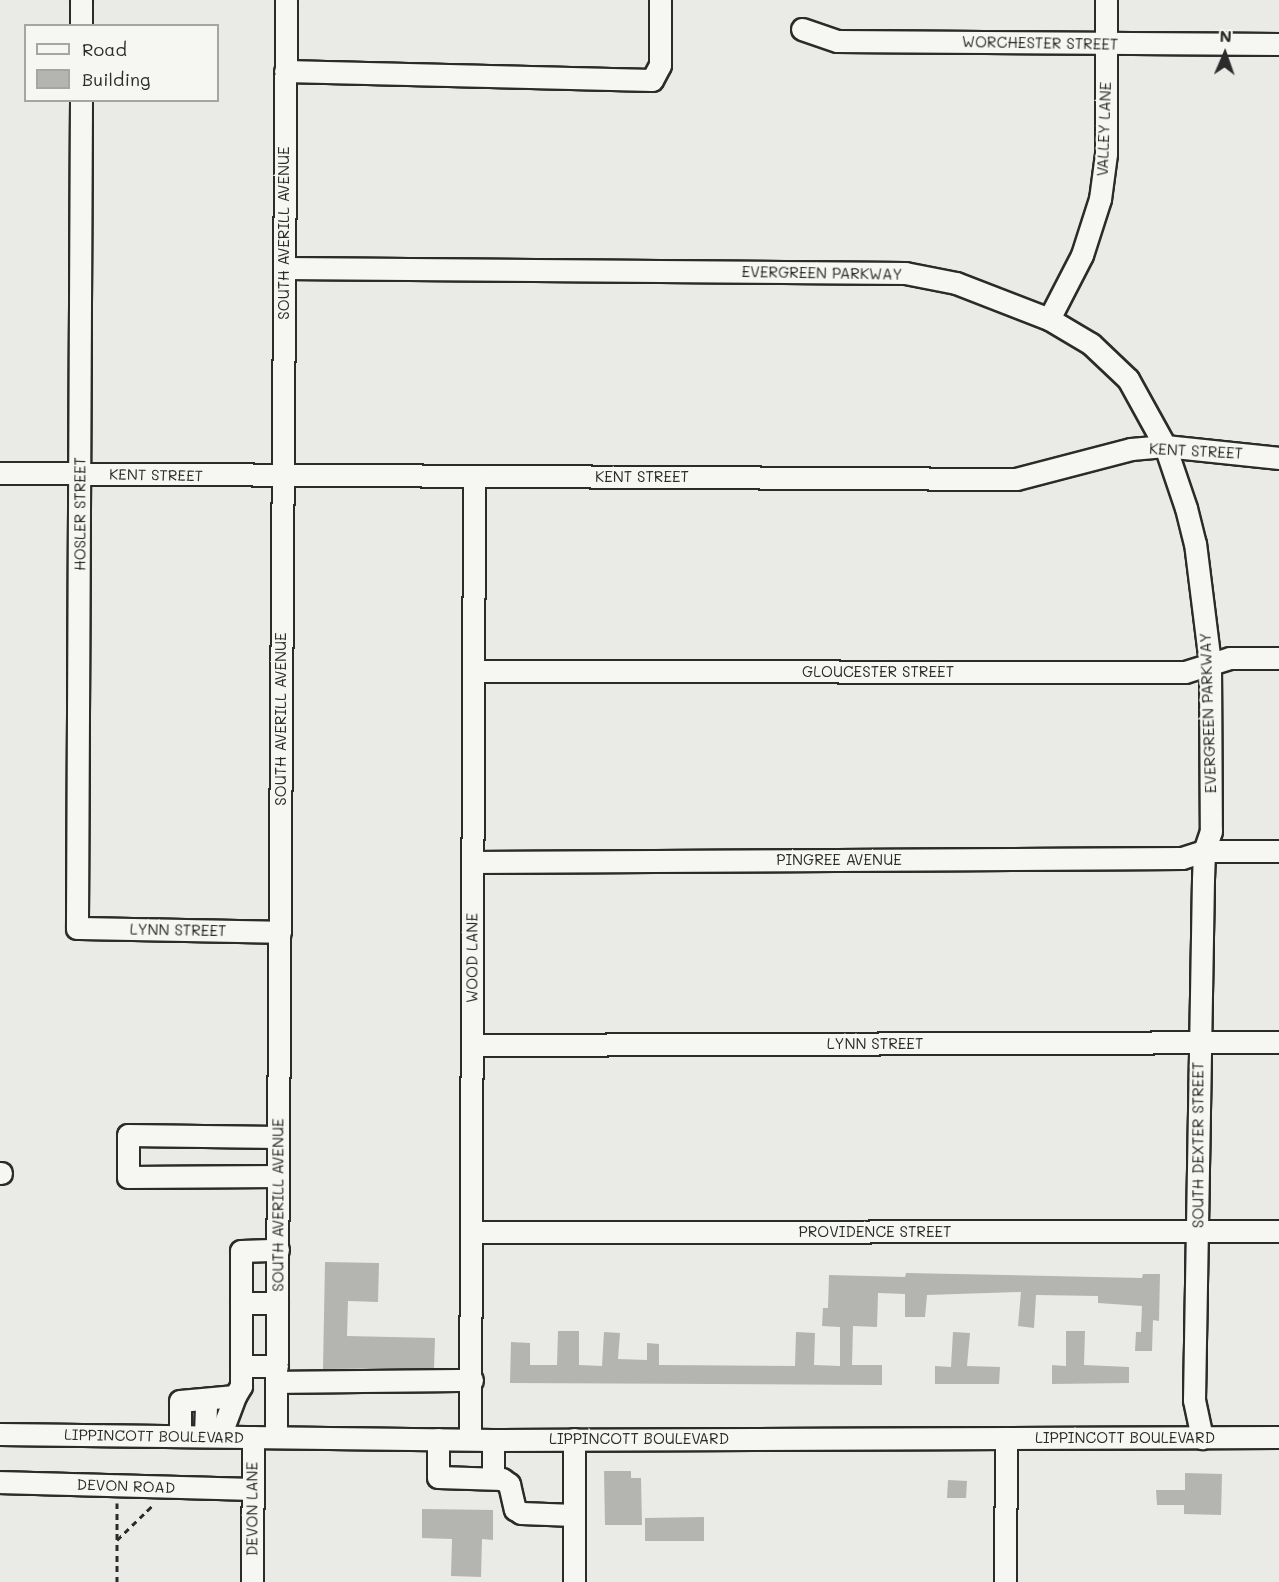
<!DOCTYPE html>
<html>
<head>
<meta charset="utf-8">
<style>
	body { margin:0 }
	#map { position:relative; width:1279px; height:1582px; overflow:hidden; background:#eaeae6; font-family:Mali,sans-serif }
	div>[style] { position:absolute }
	.building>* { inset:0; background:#b4b4b1 }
	.path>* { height:3px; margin-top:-1.5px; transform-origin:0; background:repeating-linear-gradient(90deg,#2b2b2b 0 6px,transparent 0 10.5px) }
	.roads { filter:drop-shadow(2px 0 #2b2b2b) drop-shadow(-2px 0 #2b2b2b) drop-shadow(0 2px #2b2b2b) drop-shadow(0 -2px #2b2b2b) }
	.minor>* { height:21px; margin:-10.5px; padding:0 10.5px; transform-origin:10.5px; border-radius:10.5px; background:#f6f6f2 }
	span { translate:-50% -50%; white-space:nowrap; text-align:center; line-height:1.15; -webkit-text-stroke:4.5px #f6f6f2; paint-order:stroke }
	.street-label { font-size:15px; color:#2b2b2b }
	.legend { position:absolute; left:24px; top:24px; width:195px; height:78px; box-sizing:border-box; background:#f6f6f2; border:2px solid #a5a5a2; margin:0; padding:8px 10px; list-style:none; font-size:18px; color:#2b2b2b }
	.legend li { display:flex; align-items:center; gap:12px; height:30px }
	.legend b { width:30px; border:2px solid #a5a5a2 }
	.north { position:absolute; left:1195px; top:24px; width:60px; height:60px; -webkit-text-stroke:4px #f6f6f2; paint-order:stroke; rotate:2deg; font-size:16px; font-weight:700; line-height:24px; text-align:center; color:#2b2b2b }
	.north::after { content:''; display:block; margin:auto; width:21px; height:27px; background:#2b2b2b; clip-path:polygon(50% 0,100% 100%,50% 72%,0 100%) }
</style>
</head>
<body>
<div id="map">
	<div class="building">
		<div style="clip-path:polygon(325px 1262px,379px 1263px,378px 1302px,348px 1301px,347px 1336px,435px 1338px,434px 1368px,323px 1369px)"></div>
		<div style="clip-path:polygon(906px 1273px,1142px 1278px,1143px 1274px,1160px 1274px,1159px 1321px,1153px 1320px,1152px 1351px,1135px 1351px,1136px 1332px,1141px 1332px,1142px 1306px,1098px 1303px,1098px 1296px,1036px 1295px,1034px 1328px,1018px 1326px,1021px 1292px,927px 1295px,925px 1317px,905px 1317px,905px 1294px,878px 1293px,877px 1327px,853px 1326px,852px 1365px,882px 1365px,882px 1385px,510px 1383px,511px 1342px,530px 1343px,530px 1365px,557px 1365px,558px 1331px,579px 1331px,579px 1365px,602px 1366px,604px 1332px,620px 1333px,618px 1359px,647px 1360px,647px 1343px,659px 1344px,659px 1365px,795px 1366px,796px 1332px,815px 1333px,814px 1365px,840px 1366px,840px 1327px,822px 1326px,823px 1308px,828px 1308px,829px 1275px,905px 1277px)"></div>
		<div style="clip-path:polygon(1066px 1331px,1085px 1331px,1084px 1365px,1129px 1367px,1129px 1383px,1052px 1384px,1052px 1365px,1066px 1366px)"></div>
		<div style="clip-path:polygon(953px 1332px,970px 1333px,967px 1366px,1000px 1367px,999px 1384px,935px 1384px,935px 1366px,951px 1367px)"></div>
		<div style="clip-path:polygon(604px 1471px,631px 1471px,631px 1478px,641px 1478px,642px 1525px,605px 1525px)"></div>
		<div style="clip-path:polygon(1185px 1473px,1222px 1474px,1221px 1515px,1184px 1514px,1184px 1505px,1157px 1505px,1156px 1490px,1185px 1490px)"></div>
		<div style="clip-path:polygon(948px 1480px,967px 1481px,966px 1498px,947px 1498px)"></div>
		<div style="clip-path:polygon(422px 1509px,493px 1510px,493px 1540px,482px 1539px,481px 1577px,451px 1576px,452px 1539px,422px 1538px)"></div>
		<div style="clip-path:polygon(704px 1517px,704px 1541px,645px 1541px,645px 1518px)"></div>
	</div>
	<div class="path">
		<div style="left:117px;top:1540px;width:52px;rotate:-44.2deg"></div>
		<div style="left:117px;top:1582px;width:79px;rotate:-90deg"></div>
	</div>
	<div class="roads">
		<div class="minor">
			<div style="left:81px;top:26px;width:26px;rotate:-90deg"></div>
			<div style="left:802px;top:29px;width:37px;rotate:19deg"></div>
			<div style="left:837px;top:41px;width:442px;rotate:0.4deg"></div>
			<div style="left:285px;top:71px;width:367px;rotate:1.4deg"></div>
			<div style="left:652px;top:80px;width:17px;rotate:-62deg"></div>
			<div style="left:660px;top:65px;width:65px;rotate:-90deg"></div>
			<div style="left:81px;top:100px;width:828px;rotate:90.28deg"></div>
			<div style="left:77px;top:928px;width:203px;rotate:1.1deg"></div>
			<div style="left:284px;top:268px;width:621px;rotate:0.46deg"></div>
			<div style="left:905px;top:273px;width:52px;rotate:11.1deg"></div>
			<div style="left:956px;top:283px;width:100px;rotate:21.2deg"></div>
			<div style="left:1049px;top:319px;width:49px;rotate:30.8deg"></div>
			<div style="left:1091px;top:344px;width:51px;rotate:43.4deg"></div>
			<div style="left:1128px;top:379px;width:77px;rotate:61.1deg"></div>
			<div style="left:1165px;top:446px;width:65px;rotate:71.3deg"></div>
			<div style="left:1186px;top:508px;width:36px;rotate:76deg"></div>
			<div style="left:1195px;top:543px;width:122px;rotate:82.9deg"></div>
			<div style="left:1210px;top:664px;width:167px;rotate:89.7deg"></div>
			<div style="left:1211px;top:831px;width:21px;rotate:109deg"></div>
			<div style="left:1204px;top:851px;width:28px;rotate:92deg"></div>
			<div style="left:1203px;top:879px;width:521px;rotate:90.99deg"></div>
			<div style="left:1194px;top:1400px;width:39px;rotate:78deg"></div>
			<div style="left:1049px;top:319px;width:72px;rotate:-62.7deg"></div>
			<div style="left:1082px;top:255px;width:59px;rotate:-72.2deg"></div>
			<div style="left:1100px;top:199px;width:45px;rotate:-82.4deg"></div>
			<div style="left:1106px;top:154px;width:154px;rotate:-90deg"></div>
			<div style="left:0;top:473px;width:1016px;rotate:0.34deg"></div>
			<div style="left:1016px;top:479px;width:119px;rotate:-14.6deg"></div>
			<div style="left:1131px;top:449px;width:34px;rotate:-5deg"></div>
			<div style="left:1165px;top:446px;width:115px;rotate:6deg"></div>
			<div style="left:474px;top:671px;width:711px;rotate:0.08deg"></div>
			<div style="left:1185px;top:672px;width:47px;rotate:-17.3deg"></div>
			<div style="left:1230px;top:658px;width:49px"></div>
			<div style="left:472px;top:862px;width:710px;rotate:-0.32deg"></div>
			<div style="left:1182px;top:858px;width:23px;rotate:-18deg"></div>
			<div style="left:1204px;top:851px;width:75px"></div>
			<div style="left:472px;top:1045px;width:807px;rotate:-0.21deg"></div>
			<div style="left:0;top:1173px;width:1px"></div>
			<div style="left:278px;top:1176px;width:150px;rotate:179.6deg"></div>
			<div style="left:128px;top:1177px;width:42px;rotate:-90deg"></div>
			<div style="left:128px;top:1135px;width:150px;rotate:0.8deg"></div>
			<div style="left:471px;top:1232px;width:808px;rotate:-0.07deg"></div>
			<div style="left:241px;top:1303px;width:36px"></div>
			<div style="left:277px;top:1366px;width:36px;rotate:180deg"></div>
			<div style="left:241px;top:1366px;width:115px;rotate:-90deg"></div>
			<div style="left:241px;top:1251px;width:37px;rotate:-2deg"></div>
			<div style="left:277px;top:1382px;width:195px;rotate:-0.6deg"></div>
			<div style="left:0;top:1434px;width:493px;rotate:0.7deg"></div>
			<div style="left:493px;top:1440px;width:786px;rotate:-0.22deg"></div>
			<div style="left:180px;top:1435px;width:34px;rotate:-90deg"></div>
			<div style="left:180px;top:1401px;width:55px;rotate:-5.2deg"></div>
			<div style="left:235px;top:1396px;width:12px;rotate:-59deg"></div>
			<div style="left:241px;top:1386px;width:20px;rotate:-90deg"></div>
			<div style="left:205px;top:1435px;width:36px;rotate:-88deg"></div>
			<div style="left:220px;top:1436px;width:43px;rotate:-69.4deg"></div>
			<div style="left:276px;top:1437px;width:1437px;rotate:-89.6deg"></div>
			<div style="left:438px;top:1439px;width:38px;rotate:90deg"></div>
			<div style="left:438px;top:1477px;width:64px;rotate:1.8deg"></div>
			<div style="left:502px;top:1479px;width:9px;rotate:36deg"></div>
			<div style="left:509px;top:1484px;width:26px;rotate:77deg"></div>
			<div style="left:515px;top:1509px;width:7px;rotate:34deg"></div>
			<div style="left:521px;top:1513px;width:53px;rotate:2.2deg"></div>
			<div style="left:470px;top:1439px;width:963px;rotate:-89.76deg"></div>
			<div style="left:574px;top:1439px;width:143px;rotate:90deg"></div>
			<div style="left:493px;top:1440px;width:38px;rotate:90deg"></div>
			<div style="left:0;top:1482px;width:252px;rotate:1.6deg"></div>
			<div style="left:252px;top:1582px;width:145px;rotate:-89.6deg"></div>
			<div style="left:1005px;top:1582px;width:143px;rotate:-89.6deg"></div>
		</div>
	</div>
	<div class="street-label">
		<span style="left:1040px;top:43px;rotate:1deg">WORCHESTER STREET</span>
		<span style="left:1104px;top:129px;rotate:-88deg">VALLEY LANE</span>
		<span style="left:284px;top:233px;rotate:-90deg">SOUTH AVERILL AVENUE</span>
		<span style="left:822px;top:273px;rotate:1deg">EVERGREEN PARKWAY</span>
		<span style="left:1196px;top:451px;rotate:3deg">KENT STREET</span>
		<span style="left:156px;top:475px;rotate:1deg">KENT STREET</span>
		<span style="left:642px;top:477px">KENT STREET</span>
		<span style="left:80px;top:514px;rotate:-90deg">HOSLER STREET</span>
		<span style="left:878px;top:672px">GLOUCESTER STREET</span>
		<span style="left:1208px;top:713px;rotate:-92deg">EVERGREEN PARKWAY</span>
		<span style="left:281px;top:719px;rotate:-90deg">SOUTH AVERILL AVENUE</span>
		<span style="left:839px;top:860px">PINGREE AVENUE</span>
		<span style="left:178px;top:930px;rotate:1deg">LYNN STREET</span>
		<span style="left:472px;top:958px;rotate:-90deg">WOOD LANE</span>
		<span style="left:875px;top:1044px">LYNN STREET</span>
		<span style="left:1198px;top:1145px;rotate:-90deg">SOUTH DEXTER STREET</span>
		<span style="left:278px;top:1205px;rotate:-90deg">SOUTH AVERILL AVENUE</span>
		<span style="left:875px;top:1232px">PROVIDENCE STREET</span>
		<span style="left:154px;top:1436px;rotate:1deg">LIPPINCOTT BOULEVARD</span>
		<span style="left:1125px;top:1438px">LIPPINCOTT BOULEVARD</span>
		<span style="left:639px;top:1439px">LIPPINCOTT BOULEVARD</span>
		<span style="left:126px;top:1486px;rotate:2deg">DEVON ROAD</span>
		<span style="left:252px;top:1509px;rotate:-90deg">DEVON LANE</span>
	</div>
	<ul class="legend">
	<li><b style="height:8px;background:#f6f6f2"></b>Road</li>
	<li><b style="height:16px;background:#b4b4b1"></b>Building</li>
	</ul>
	<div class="north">N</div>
</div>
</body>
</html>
